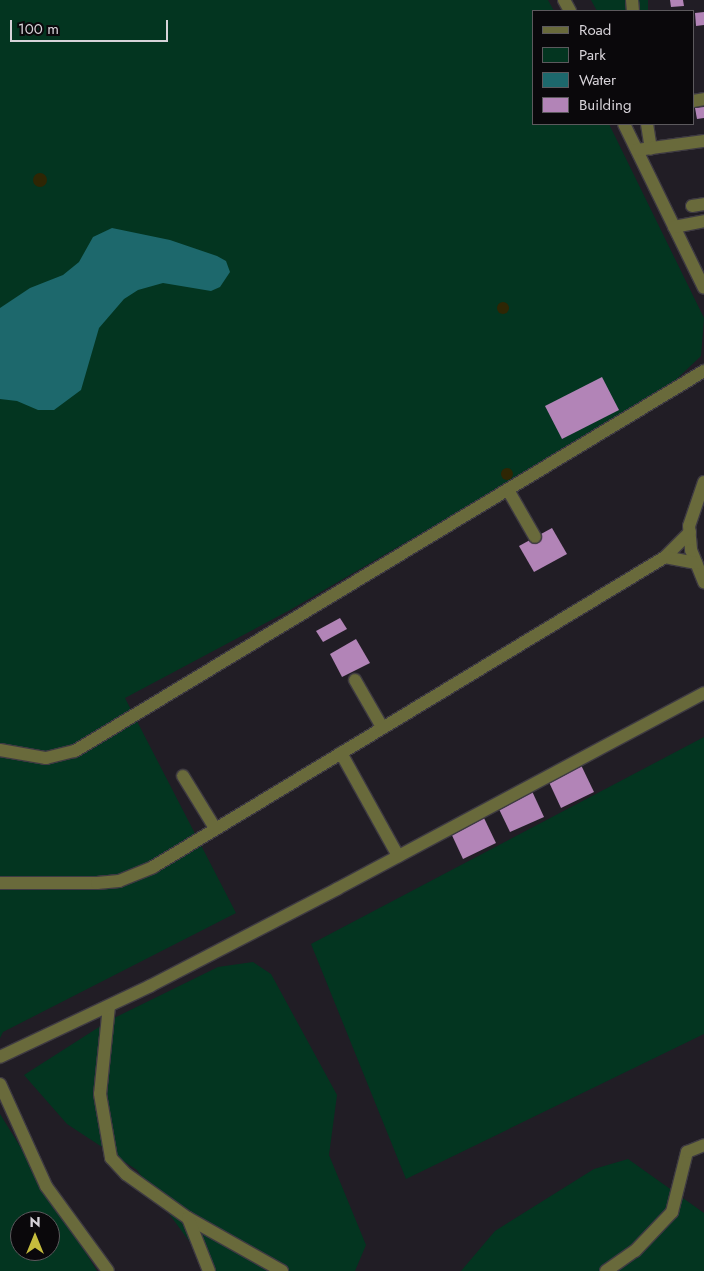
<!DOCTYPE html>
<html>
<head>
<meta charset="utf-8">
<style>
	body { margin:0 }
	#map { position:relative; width:704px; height:1271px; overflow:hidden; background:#211d25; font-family:Jost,sans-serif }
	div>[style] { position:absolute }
	.green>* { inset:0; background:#033520 }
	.sand>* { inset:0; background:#2e2604 }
	.round { border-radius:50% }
	.water>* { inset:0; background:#1d686c }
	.building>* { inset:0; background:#b284b7 }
	.roads { filter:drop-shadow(1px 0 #3e3a42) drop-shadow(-1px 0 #3e3a42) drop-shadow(0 1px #3e3a42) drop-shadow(0 -1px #3e3a42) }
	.minor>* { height:12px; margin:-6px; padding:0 6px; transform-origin:6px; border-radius:6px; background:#696a3b }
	span { translate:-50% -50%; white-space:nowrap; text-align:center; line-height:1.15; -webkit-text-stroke:5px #0a080b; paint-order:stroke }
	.legend { position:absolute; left:532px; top:10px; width:162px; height:115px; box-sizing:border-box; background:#0a080b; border:1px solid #5c595d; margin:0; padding:6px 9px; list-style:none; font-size:15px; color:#d7d3d9 }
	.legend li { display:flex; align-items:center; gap:10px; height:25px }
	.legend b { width:25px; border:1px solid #5c595d }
	.north { position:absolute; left:10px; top:1211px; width:50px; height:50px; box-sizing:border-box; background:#0a080b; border:1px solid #5c595d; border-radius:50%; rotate:0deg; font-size:14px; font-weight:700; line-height:20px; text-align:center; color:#d7d3d9 }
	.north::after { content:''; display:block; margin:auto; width:18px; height:22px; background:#c5bc3d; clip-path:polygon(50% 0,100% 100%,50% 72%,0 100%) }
	.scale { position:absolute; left:10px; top:20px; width:158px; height:22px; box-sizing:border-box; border:2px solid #d7d3d9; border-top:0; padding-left:6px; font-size:15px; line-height:18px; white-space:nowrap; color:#d7d3d9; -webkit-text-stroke:4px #0a080b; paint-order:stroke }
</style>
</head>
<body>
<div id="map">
	<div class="green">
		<div style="clip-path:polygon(0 0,548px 0,554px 11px,533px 11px,533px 124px,609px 124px,704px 318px,701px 356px,664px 391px,290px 610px,125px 698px,236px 913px,3px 1032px,0 1038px)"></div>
		<div style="clip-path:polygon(591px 0,648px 0,648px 11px,597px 11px)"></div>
		<div style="clip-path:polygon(704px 737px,704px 1034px,406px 1179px,311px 944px)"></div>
		<div style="clip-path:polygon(253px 962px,271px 974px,337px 1095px,329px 1155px,366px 1245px,355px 1271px,211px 1271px,137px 1170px,67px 1124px,24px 1075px,110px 1020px,218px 967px)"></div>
		<div style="clip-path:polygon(evenodd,0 1114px,97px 1271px,0 1271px,0 1114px,20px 1221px,50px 1221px,50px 1251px,20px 1251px,20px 1221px)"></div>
		<div style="clip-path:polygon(628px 1159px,704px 1213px,704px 1271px,461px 1271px,495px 1231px,594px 1169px)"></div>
	</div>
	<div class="sand">
		<div class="round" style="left:33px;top:173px;width:14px;height:14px"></div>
		<div class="round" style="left:497px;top:302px;width:12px;height:12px"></div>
		<div class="round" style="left:501px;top:468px;width:12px;height:12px"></div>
	</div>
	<div class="water">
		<div style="clip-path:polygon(112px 228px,170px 240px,217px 256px,226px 261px,230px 272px,220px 287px,211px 291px,163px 283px,138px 290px,124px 299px,99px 328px,81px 390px,54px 410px,38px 410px,17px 401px,0 399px,0 308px,30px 288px,63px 275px,79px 262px,93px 237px)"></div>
	</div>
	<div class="building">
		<div style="clip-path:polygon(670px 0,683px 0,684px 6px,671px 7px)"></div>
		<div style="clip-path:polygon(704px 12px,704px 25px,696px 26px,695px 13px)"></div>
		<div style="clip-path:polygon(704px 107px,704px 118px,697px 119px,695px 108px)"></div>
		<div style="clip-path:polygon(602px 377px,619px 410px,562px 439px,545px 406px)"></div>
		<div style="clip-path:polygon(552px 528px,567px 554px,534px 572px,519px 546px)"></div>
		<div style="clip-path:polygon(340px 618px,347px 629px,323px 642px,316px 631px)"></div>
		<div style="clip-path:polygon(356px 639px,370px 663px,342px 677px,330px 654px)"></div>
		<div style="clip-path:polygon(581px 765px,594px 792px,561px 808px,548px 780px)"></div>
		<div style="clip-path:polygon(531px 789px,544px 817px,510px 832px,497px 805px)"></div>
		<div style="clip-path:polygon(483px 816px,496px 843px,463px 859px,450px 831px)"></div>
	</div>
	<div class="roads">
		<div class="minor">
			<div style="left:564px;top:0;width:13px;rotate:61deg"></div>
			<div style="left:632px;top:0;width:11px;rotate:85deg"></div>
			<div style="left:693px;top:101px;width:11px;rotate:-10deg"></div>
			<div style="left:624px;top:124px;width:182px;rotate:64deg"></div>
			<div style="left:647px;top:124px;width:25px;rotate:81deg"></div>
			<div style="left:637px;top:150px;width:68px;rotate:-7.7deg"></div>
			<div style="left:692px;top:206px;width:12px;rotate:-9deg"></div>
			<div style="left:674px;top:227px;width:31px;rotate:-11deg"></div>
			<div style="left:704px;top:482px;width:46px;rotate:108.8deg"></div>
			<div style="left:689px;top:526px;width:24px;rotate:85deg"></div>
			<div style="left:691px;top:550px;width:35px;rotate:68deg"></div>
			<div style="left:508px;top:490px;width:54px;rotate:60.1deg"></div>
			<div style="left:690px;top:532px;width:35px;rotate:135deg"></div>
			<div style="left:665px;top:557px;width:32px;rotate:11deg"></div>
			<div style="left:355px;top:680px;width:54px;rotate:60.1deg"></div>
			<div style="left:0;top:750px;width:47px;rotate:9.9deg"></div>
			<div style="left:46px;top:758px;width:30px;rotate:-14deg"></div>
			<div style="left:75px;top:751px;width:735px;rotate:-31.14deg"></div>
			<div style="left:341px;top:753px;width:118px;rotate:61deg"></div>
			<div style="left:183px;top:776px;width:61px;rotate:58.4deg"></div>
			<div style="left:0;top:883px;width:97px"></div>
			<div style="left:97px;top:883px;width:22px;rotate:-5deg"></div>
			<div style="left:119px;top:881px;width:37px;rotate:-22deg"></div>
			<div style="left:153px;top:867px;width:599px;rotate:-31.19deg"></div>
			<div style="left:109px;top:1006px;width:88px;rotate:95.8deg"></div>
			<div style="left:100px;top:1094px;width:65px;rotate:80.2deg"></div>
			<div style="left:111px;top:1158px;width:22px;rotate:47deg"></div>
			<div style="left:126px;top:1174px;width:76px;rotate:35.4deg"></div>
			<div style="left:188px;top:1218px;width:108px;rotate:29.4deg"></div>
			<div style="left:0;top:1057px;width:166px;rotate:-25.3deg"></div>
			<div style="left:150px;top:986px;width:211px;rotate:-27.4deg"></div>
			<div style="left:337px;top:889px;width:416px;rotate:-28.1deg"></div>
			<div style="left:0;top:1084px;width:112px;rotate:65.7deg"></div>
			<div style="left:46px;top:1186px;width:105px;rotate:53.9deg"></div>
			<div style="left:188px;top:1218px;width:57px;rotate:68.4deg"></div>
			<div style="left:606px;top:1271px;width:35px;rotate:-35deg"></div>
			<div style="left:635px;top:1251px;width:54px;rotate:-46.5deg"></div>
			<div style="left:672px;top:1212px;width:62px;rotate:-76deg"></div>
			<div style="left:687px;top:1152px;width:18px;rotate:-22deg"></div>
		</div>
	</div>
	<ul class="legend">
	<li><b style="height:6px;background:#696a3b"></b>Road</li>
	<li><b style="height:14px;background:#033520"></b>Park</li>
	<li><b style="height:14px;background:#1d686c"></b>Water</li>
	<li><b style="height:14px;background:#b284b7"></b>Building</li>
	</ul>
	<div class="north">N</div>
	<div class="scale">100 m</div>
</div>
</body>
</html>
